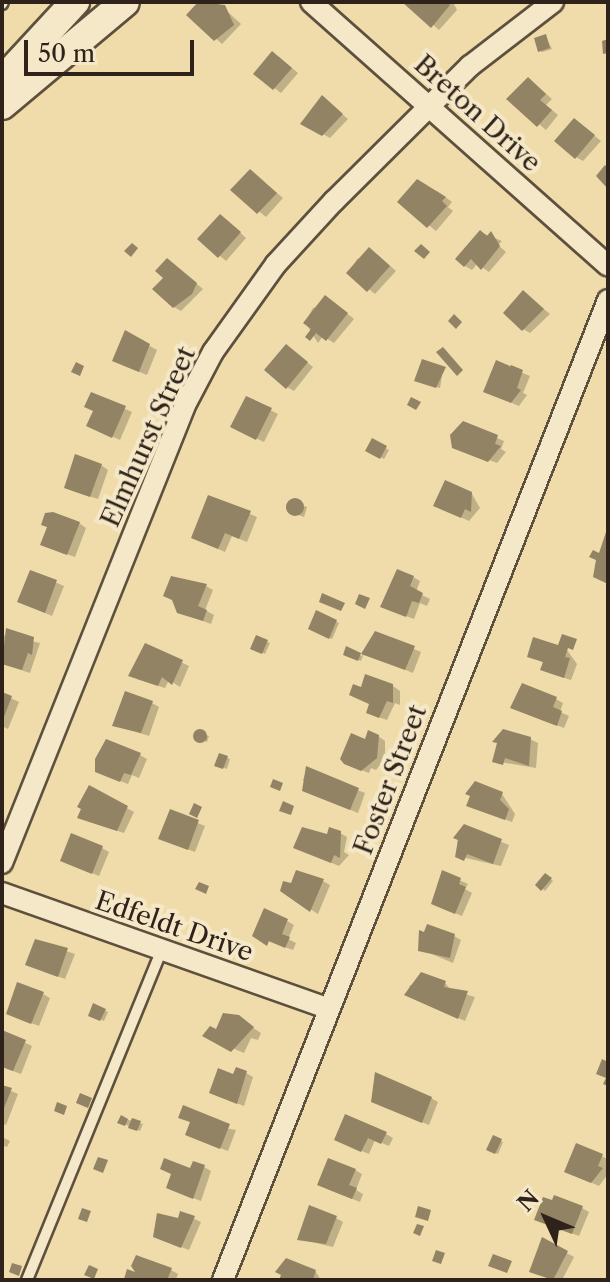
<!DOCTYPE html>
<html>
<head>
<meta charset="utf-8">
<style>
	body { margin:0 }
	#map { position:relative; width:610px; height:1282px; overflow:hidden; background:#efdcaa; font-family:"Libre Caslon Text",serif }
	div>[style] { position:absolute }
	.shadow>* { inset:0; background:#0003 }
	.building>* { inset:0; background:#928365 }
	.round { border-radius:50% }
	.roads { filter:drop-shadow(2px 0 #5e503e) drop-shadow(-2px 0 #5e503e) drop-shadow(0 2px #5e503e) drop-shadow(0 -2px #5e503e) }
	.lane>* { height:10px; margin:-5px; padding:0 5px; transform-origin:5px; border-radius:5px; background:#f5e8c8 }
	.street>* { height:20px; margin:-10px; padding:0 10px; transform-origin:10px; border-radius:10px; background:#f5e8c8 }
	.secondary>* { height:28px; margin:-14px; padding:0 14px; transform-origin:14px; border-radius:14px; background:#f5e8c8 }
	span { translate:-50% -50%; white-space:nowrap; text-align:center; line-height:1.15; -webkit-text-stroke:8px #f5e8c8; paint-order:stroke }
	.street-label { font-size:26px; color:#2e221a }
	.frame { position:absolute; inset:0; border:4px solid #2e221a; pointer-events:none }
	.north { position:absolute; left:506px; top:1178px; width:80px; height:80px; -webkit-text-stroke:6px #f5e8c8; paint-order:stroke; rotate:314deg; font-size:22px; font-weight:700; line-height:32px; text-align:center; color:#2e221a }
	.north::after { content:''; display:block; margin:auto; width:28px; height:36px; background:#2e221a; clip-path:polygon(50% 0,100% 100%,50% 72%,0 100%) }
	.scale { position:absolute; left:24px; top:40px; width:170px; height:36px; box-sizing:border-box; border:4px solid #2e221a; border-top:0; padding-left:10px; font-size:24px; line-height:28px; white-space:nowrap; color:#2e221a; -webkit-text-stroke:6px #f5e8c8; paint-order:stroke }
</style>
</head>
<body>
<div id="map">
	<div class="shadow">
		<div style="clip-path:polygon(201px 2px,217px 2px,241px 24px,222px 44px,189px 14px)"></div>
		<div style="clip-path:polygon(407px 2px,453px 2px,457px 10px,439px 30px)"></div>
		<div style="clip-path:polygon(546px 37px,552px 49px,542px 52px,539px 50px)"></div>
		<div style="clip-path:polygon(279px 57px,298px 73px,281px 93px,255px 73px)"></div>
		<div style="clip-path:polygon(535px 84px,552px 99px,546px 105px,558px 115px,546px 130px,509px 99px)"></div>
		<div style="clip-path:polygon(323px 98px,348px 119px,330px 138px,303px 123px)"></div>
		<div style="clip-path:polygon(575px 120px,601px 141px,583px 161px,576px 157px)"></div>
		<div style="clip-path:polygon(250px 171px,283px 198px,266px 217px,233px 190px)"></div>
		<div style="clip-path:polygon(437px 191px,452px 202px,448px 207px,453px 211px,436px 231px,400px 202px)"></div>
		<div style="clip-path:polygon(227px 220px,246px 238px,226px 261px,200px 239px)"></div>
		<div style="clip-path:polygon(480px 232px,502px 241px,498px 245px,506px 252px,489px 272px,477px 264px,472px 270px,465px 266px)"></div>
		<div style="clip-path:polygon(377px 254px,396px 271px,375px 294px,349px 273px,357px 259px)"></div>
		<div style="clip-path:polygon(174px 265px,203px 289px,181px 311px,174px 307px,166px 278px)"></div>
		<div style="clip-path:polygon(524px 293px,550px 314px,530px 333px,523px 329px)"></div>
		<div style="clip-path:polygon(333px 302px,354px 319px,334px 343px,323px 336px,318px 343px,305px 322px,313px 308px)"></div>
		<div style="clip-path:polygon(126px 333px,157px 350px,147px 375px,122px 365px)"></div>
		<div style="clip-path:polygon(287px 346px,313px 367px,294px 391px,287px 387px)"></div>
		<div style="clip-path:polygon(497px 362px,530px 376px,523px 393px,527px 395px,519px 406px,493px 395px)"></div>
		<div style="clip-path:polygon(443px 369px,440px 388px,420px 382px)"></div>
		<div style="clip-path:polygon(92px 394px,132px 412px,120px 440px,96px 429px)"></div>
		<div style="clip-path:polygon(247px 398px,278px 414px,264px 442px,239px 430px)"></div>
		<div style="clip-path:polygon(463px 424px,504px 441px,501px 449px,506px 452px,497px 463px,458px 448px)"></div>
		<div style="clip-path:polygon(372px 441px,389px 450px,384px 459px,367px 450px)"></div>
		<div style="clip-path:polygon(101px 465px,108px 470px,98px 499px,73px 491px)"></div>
		<div style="clip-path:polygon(472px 494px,480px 508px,469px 521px,443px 509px)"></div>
		<div style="clip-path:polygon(209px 498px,257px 517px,247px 542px,232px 536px,225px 552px,200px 541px)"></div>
		<div style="clip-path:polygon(290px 501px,307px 507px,304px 517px,287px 511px)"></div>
		<div style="clip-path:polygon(79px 523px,86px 528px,75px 557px,50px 548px)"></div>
		<div style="clip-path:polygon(32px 572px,64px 586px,52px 616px,27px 605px)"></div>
		<div style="clip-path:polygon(413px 577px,420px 581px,416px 592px,430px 599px,427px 606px,420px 603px,414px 619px,390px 610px)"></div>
		<div style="clip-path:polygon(206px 586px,213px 590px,205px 610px,214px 615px,211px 624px,179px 612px)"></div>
		<div style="clip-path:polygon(317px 613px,339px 623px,332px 639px,310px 629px)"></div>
		<div style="clip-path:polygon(376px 633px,421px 652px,413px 673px,364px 653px,361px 661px,345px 654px,347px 649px,362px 656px)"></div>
		<div style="clip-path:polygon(2px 635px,40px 643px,30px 673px,2px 664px)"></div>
		<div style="clip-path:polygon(257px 638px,270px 643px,265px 654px,253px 648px)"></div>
		<div style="clip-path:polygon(146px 645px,189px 666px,180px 687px,169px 680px,165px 688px,137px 679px)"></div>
		<div style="clip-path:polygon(567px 650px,577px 664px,571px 680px,549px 673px,544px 663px,530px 656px)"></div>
		<div style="clip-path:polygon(393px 686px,400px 691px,400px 705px,395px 703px,387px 720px,375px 716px,362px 690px)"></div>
		<div style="clip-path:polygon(2px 694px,19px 702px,8px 729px,2px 726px)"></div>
		<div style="clip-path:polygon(556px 699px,563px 703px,560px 712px,569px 716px,564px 728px,520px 711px)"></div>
		<div style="clip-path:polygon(152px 703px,159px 707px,149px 736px,114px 725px)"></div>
		<div style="clip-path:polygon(198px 732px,209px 736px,207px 742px,197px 738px)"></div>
		<div style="clip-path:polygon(378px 736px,385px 741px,385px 758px,376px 770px,371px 768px,369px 773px,353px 767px,366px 741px)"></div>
		<div style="clip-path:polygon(530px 739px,538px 743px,536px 768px,494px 761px)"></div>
		<div style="clip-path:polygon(140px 755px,147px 759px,139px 778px,132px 775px,128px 784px,105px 775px)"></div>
		<div style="clip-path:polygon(220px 755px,230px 759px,227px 769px,217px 765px)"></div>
		<div style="clip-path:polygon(307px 769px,365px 793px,358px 813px,312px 794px,303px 780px)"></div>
		<div style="clip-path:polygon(90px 788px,134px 812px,124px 833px,87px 821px)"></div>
		<div style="clip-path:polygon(502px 794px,515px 814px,512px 822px,468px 805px)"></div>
		<div style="clip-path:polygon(171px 812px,205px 826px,195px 852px,168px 842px)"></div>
		<div style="clip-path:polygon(465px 827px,509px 845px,501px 866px,457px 856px,458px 832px)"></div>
		<div style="clip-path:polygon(340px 833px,347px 837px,344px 852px,349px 855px,339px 866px,303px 851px)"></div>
		<div style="clip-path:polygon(102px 848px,109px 852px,99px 876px,70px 864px)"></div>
		<div style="clip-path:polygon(443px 873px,468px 884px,465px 889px,472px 893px,462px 916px,440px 907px)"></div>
		<div style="clip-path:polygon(546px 875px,553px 881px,545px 891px,538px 885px)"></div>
		<div style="clip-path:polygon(323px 881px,330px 885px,318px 914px,282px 891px)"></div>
		<div style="clip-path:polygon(287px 921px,294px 925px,288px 939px,296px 943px,293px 950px,262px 939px)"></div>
		<div style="clip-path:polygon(454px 936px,461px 940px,453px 963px,420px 949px)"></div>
		<div style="clip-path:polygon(36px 941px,75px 954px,65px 979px,35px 968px)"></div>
		<div style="clip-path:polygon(445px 983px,451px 990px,475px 997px,465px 1021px,406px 995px,410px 985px)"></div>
		<div style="clip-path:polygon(43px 994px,50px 998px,39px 1026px,15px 1017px)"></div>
		<div style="clip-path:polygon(94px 1006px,108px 1012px,104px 1021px,91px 1015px)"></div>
		<div style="clip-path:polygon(241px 1020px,261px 1033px,258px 1040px,251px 1038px,244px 1053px,211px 1039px)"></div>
		<div style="clip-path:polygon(2px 1032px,32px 1046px,21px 1074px,2px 1067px)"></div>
		<div style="clip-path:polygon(246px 1073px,253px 1077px,244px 1106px,218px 1096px,235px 1077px)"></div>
		<div style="clip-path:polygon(2px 1087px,18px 1094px,6px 1125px,2px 1123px)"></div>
		<div style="clip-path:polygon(431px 1098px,438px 1102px,429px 1125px,380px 1105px)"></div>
		<div style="clip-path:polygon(122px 1118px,143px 1124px,140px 1131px,120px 1122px)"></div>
		<div style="clip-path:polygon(192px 1122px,236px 1130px,228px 1151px,194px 1138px)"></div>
		<div style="clip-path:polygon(386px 1134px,393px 1138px,389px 1146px,375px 1140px,369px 1154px,343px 1143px)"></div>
		<div style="clip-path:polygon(2px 1137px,10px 1141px,7px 1147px,2px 1145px)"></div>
		<div style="clip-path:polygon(494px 1138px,503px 1142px,498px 1154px,488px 1150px)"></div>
		<div style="clip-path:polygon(602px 1156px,608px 1160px,608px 1174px,599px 1186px,574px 1175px)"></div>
		<div style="clip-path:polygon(204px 1167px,211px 1171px,201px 1201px,175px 1191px,173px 1174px)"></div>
		<div style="clip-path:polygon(355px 1170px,362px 1174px,356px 1190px,363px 1194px,360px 1202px,327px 1189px)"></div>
		<div style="clip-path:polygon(582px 1208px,589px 1212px,579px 1236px,544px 1223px)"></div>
		<div style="clip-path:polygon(182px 1213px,201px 1222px,189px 1250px,163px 1240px)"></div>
		<div style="clip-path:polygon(336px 1218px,343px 1222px,333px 1247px,299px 1239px)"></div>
		<div style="clip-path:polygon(543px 1240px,574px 1257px,562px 1280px,532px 1271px)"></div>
		<div style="clip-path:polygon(287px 1261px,316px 1272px,321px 1280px,282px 1280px)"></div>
		<div style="clip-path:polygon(171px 1270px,178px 1274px,176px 1280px,126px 1278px)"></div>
	</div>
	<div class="building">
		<div style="clip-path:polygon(198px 2px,225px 5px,234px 25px,214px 41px,186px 15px)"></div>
		<div style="clip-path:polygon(402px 2px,447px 2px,450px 5px,431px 28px)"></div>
		<div style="clip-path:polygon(546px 34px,550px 48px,538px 52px,534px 38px)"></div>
		<div style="clip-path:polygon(608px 39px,608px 53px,603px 54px,602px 41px)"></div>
		<div style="clip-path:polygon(272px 51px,292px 68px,273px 90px,253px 74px)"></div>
		<div style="clip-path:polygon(528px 77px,546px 94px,540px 100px,552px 110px,537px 127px,506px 99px)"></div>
		<div style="clip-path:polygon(322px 95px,343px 114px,322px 136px,300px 124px)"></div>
		<div style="clip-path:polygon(574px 118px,595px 135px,575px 159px,554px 141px)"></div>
		<div style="clip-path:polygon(605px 165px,608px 168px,608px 189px,596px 176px)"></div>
		<div style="clip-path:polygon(250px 169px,277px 193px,257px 214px,230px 190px)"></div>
		<div style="clip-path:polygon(417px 179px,446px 197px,442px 201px,447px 206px,427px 228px,397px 202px)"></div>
		<div style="clip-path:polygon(220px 214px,241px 232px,218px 258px,197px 239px)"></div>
		<div style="clip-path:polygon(480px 230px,487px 236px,491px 231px,500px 246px,481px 270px,471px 259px,464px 267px,455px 259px)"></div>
		<div style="clip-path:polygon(132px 243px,138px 248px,131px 257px,124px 251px)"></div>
		<div style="clip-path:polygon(421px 244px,430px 252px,424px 259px,414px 251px)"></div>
		<div style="clip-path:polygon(369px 247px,390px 266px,367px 292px,346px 273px)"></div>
		<div style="clip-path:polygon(167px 258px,197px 283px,192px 294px,173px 308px,152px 289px,163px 278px,155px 271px)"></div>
		<div style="clip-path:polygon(523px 290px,544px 309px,522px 331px,503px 313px)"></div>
		<div style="clip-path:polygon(325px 295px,348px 313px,326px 341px,316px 333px,310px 341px,305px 337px,311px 329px,303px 323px)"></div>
		<div style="clip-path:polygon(454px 314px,462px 322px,456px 329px,448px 321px)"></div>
		<div style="clip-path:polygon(125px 330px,150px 344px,139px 372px,112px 361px)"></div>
		<div style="clip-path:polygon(286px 344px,308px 362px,286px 389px,264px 370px)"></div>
		<div style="clip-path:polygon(443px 347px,463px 370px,457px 376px,436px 352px)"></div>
		<div style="clip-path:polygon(422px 359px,446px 367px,436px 388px,414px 381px)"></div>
		<div style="clip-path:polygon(496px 360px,510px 366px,507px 371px,511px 365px,523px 370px,517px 388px,521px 390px,511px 403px,483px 392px)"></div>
		<div style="clip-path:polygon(76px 362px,84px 366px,80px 376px,71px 372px)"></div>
		<div style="clip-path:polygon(91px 392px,126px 406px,112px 438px,86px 426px,93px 411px,84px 407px)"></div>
		<div style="clip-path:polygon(246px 396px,272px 408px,256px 440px,230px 427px)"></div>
		<div style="clip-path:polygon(411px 397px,421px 402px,416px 410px,407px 405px)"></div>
		<div style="clip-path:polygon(463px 421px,498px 435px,495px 444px,501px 446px,488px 462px,452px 448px,450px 435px)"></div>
		<div style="clip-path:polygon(372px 438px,387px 446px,380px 459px,365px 451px)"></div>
		<div style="clip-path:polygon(75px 454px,102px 464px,90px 497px,64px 488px)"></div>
		<div style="clip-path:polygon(445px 480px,472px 492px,471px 512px,465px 509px,461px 518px,433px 506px)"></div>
		<div style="clip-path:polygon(208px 495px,251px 511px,239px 539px,225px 533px,218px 549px,191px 538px)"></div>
		<div class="round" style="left:286px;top:498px;width:18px;height:18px"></div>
		<div style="clip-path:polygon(53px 512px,80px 522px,67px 555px,40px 545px,47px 527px,41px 525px,45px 513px)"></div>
		<div style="clip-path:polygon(608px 526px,608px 584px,593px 577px,596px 560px,589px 557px,593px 550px,599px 553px)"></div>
		<div style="clip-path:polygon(397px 569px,414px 576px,410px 586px,423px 593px,419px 603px,412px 601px,406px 617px,380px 607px)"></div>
		<div style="clip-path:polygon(30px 570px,57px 580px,45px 613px,17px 602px)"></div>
		<div style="clip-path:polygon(171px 576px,207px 584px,198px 606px,207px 610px,203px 621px,177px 613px,172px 600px,163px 596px)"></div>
		<div style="clip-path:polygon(322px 593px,345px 603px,341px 611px,319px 602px)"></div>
		<div style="clip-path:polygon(359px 594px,370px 598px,365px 609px,355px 604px)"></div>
		<div style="clip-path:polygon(316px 610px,337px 620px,329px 639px,308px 629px)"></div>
		<div style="clip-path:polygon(6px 628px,34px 637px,32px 655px,28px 653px,22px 670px,2px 664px)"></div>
		<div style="clip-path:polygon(375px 631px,415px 646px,405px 670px,361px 654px)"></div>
		<div style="clip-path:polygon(562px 634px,577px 639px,573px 650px,568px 648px,565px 657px,570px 658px,564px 678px,540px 670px,543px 662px,527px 657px,533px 637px,558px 645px)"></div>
		<div style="clip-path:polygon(256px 635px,268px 640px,262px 654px,250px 649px)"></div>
		<div style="clip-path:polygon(145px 643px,183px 660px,172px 685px,162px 677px,158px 686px,128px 676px)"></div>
		<div style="clip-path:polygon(346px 646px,361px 653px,358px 661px,343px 655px)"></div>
		<div style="clip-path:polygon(365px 674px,393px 684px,393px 703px,387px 701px,379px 718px,366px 713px,369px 704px,349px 695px,353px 684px,361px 687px)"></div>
		<div style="clip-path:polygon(522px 683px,557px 697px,553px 707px,562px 711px,557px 726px,510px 708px)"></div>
		<div style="clip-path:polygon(125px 691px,153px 701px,141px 733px,112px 726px)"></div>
		<div style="clip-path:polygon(2px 692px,12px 696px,2px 722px)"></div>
		<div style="clip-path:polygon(503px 729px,531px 737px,529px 766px,505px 758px,503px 765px,492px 762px,497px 743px,492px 742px)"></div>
		<div class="round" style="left:193px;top:729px;width:14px;height:14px"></div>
		<div style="clip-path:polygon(368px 730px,379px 735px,377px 758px,361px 771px,344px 764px,340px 759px,351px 733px,365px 739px)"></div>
		<div style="clip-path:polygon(106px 739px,141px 753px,131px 775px,124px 773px,120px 782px,95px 772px,95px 759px)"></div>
		<div style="clip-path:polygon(219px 753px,228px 756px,223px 769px,214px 766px)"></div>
		<div style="clip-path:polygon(306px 766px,359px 788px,350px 810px,302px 791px)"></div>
		<div style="clip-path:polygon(273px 779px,283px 783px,280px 791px,270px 787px)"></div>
		<div style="clip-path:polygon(475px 781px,503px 792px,500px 800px,509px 809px,505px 820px,466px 806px,470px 796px,465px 794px)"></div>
		<div style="clip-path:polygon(89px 785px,128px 806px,117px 831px,77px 818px,81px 809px,77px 807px)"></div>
		<div style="clip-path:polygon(283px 801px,294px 806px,291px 815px,279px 811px)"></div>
		<div style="clip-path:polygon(194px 803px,202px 807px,197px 818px,189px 814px)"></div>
		<div style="clip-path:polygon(170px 809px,199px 820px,188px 850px,158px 839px)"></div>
		<div style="clip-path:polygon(464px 824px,502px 839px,493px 864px,467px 854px,464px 861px,455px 857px,458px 840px,453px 838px)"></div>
		<div style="clip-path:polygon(302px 827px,327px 834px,329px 827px,341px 831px,340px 858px,334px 855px,331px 863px,293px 848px)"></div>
		<div style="clip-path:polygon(71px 833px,103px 846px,92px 874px,60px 861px)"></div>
		<div style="clip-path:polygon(296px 870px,324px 879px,310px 912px,280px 891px,283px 881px,291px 883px)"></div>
		<div style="clip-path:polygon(442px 870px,461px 878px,459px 884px,466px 887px,455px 914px,431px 904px)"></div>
		<div style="clip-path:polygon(545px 873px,552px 878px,541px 891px,535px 885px)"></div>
		<div style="clip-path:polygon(199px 882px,209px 886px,206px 894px,195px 889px)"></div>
		<div style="clip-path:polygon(264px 908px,288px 919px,282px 934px,290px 937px,285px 948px,269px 941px,267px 946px,252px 936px)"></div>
		<div style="clip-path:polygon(427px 924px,455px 934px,450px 958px,418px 951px,419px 930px,424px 932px)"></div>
		<div style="clip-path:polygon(35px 939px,68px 948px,58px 977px,25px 965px)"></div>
		<div style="clip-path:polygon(421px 972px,446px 981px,444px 987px,468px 991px,458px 1019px,404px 995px)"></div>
		<div style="clip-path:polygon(17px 982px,44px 992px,31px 1024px,6px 1014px)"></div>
		<div style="clip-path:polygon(93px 1003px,106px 1009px,100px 1021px,88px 1016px)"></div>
		<div style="clip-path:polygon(223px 1013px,239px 1015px,254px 1027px,231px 1052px,202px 1036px,210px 1026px,216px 1029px)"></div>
		<div style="clip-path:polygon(2px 1030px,26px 1040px,13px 1071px,2px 1067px)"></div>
		<div style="clip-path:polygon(602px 1059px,608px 1062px,608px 1086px,603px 1084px,606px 1078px,596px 1074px)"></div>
		<div style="clip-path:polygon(236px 1067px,247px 1071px,237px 1104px,209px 1093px,218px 1068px,233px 1074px)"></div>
		<div style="clip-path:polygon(375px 1072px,432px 1097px,422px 1123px,371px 1102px)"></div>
		<div style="clip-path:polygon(2px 1085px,12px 1088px,2px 1113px)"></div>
		<div style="clip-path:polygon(80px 1093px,92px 1098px,88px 1108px,76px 1103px)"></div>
		<div style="clip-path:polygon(57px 1102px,67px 1106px,64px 1115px,54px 1111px)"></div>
		<div style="clip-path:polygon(183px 1105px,230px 1124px,220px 1149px,185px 1135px,190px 1122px,178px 1118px)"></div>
		<div style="clip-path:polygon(345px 1114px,387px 1132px,381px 1144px,368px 1138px,361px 1152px,334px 1140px)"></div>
		<div style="clip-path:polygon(121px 1115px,128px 1119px,125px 1126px,117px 1123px)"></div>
		<div style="clip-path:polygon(132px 1118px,141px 1121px,137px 1131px,128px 1128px)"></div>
		<div style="clip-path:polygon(493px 1135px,502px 1139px,495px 1154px,486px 1150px)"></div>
		<div style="clip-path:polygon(576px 1143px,603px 1154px,598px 1166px,603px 1168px,591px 1183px,564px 1172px)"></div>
		<div style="clip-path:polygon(98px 1157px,108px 1160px,103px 1173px,93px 1169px)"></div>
		<div style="clip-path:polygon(164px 1158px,190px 1168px,193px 1161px,205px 1165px,193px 1199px,166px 1188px,171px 1174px,160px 1169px)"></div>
		<div style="clip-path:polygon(328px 1158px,356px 1169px,349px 1185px,357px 1188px,352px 1199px,317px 1185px)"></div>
		<div style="clip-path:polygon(554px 1195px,583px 1206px,572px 1234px,534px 1220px,543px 1197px,552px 1200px)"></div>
		<div style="clip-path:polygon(309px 1205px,337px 1216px,326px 1244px,297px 1240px)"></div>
		<div style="clip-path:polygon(418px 1206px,431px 1210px,428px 1221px,415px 1217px)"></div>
		<div style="clip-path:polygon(82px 1208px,91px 1211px,87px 1222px,78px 1219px)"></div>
		<div style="clip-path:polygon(180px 1211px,195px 1216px,181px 1248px,153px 1237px,157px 1213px,178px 1218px)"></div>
		<div style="clip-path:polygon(417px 1224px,424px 1226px,420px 1236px,413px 1233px)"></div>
		<div style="clip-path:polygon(542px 1237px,568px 1251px,553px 1280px,529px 1272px)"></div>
		<div style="clip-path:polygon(436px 1250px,445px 1253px,441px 1264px,432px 1261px)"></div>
		<div style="clip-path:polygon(493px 1254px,512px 1261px,507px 1273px,488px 1266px)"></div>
		<div style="clip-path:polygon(136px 1255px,172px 1268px,167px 1280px,124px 1279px,127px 1269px,135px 1272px,131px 1266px)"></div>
		<div style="clip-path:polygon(286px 1258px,316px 1270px,313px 1280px,279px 1280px,281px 1275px,275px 1272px)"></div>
		<div style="clip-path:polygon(12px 1263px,22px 1266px,19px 1276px,9px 1272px)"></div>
		<div style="clip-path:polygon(89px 1265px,98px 1269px,94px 1279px,84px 1275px)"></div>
	</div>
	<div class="roads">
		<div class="lane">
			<div style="left:2px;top:4px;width:2px;rotate:-63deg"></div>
			<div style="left:27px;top:1280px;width:357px;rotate:-67.8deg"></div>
		</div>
		<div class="street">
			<div style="left:311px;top:2px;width:397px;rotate:41.6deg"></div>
			<div style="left:2px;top:863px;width:491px;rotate:-68.2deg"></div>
			<div style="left:184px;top:407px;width:62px;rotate:-62.2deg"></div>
			<div style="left:213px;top:352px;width:108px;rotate:-54.4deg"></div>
			<div style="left:276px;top:264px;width:86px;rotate:-47.4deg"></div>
			<div style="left:334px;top:201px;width:192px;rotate:-44.8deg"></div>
			<div style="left:470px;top:66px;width:105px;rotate:-37.6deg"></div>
			<div style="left:2px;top:893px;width:347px;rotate:19.5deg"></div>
			<div style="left:223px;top:1280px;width:1053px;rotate:-68.55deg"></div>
		</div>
		<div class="secondary">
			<div style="left:2px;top:81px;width:108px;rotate:-47.3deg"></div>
			<div style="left:2px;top:105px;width:160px;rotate:-39.9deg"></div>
		</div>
	</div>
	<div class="street-label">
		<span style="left:477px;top:114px;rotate:42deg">Breton Drive</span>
		<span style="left:149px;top:437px;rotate:-66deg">Elmhurst Street</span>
		<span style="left:391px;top:780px;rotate:-69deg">Foster Street</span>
		<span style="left:174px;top:927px;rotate:19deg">Edfeldt Drive</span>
	</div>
	<div class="frame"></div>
	<div class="north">N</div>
	<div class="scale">50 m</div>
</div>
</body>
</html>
